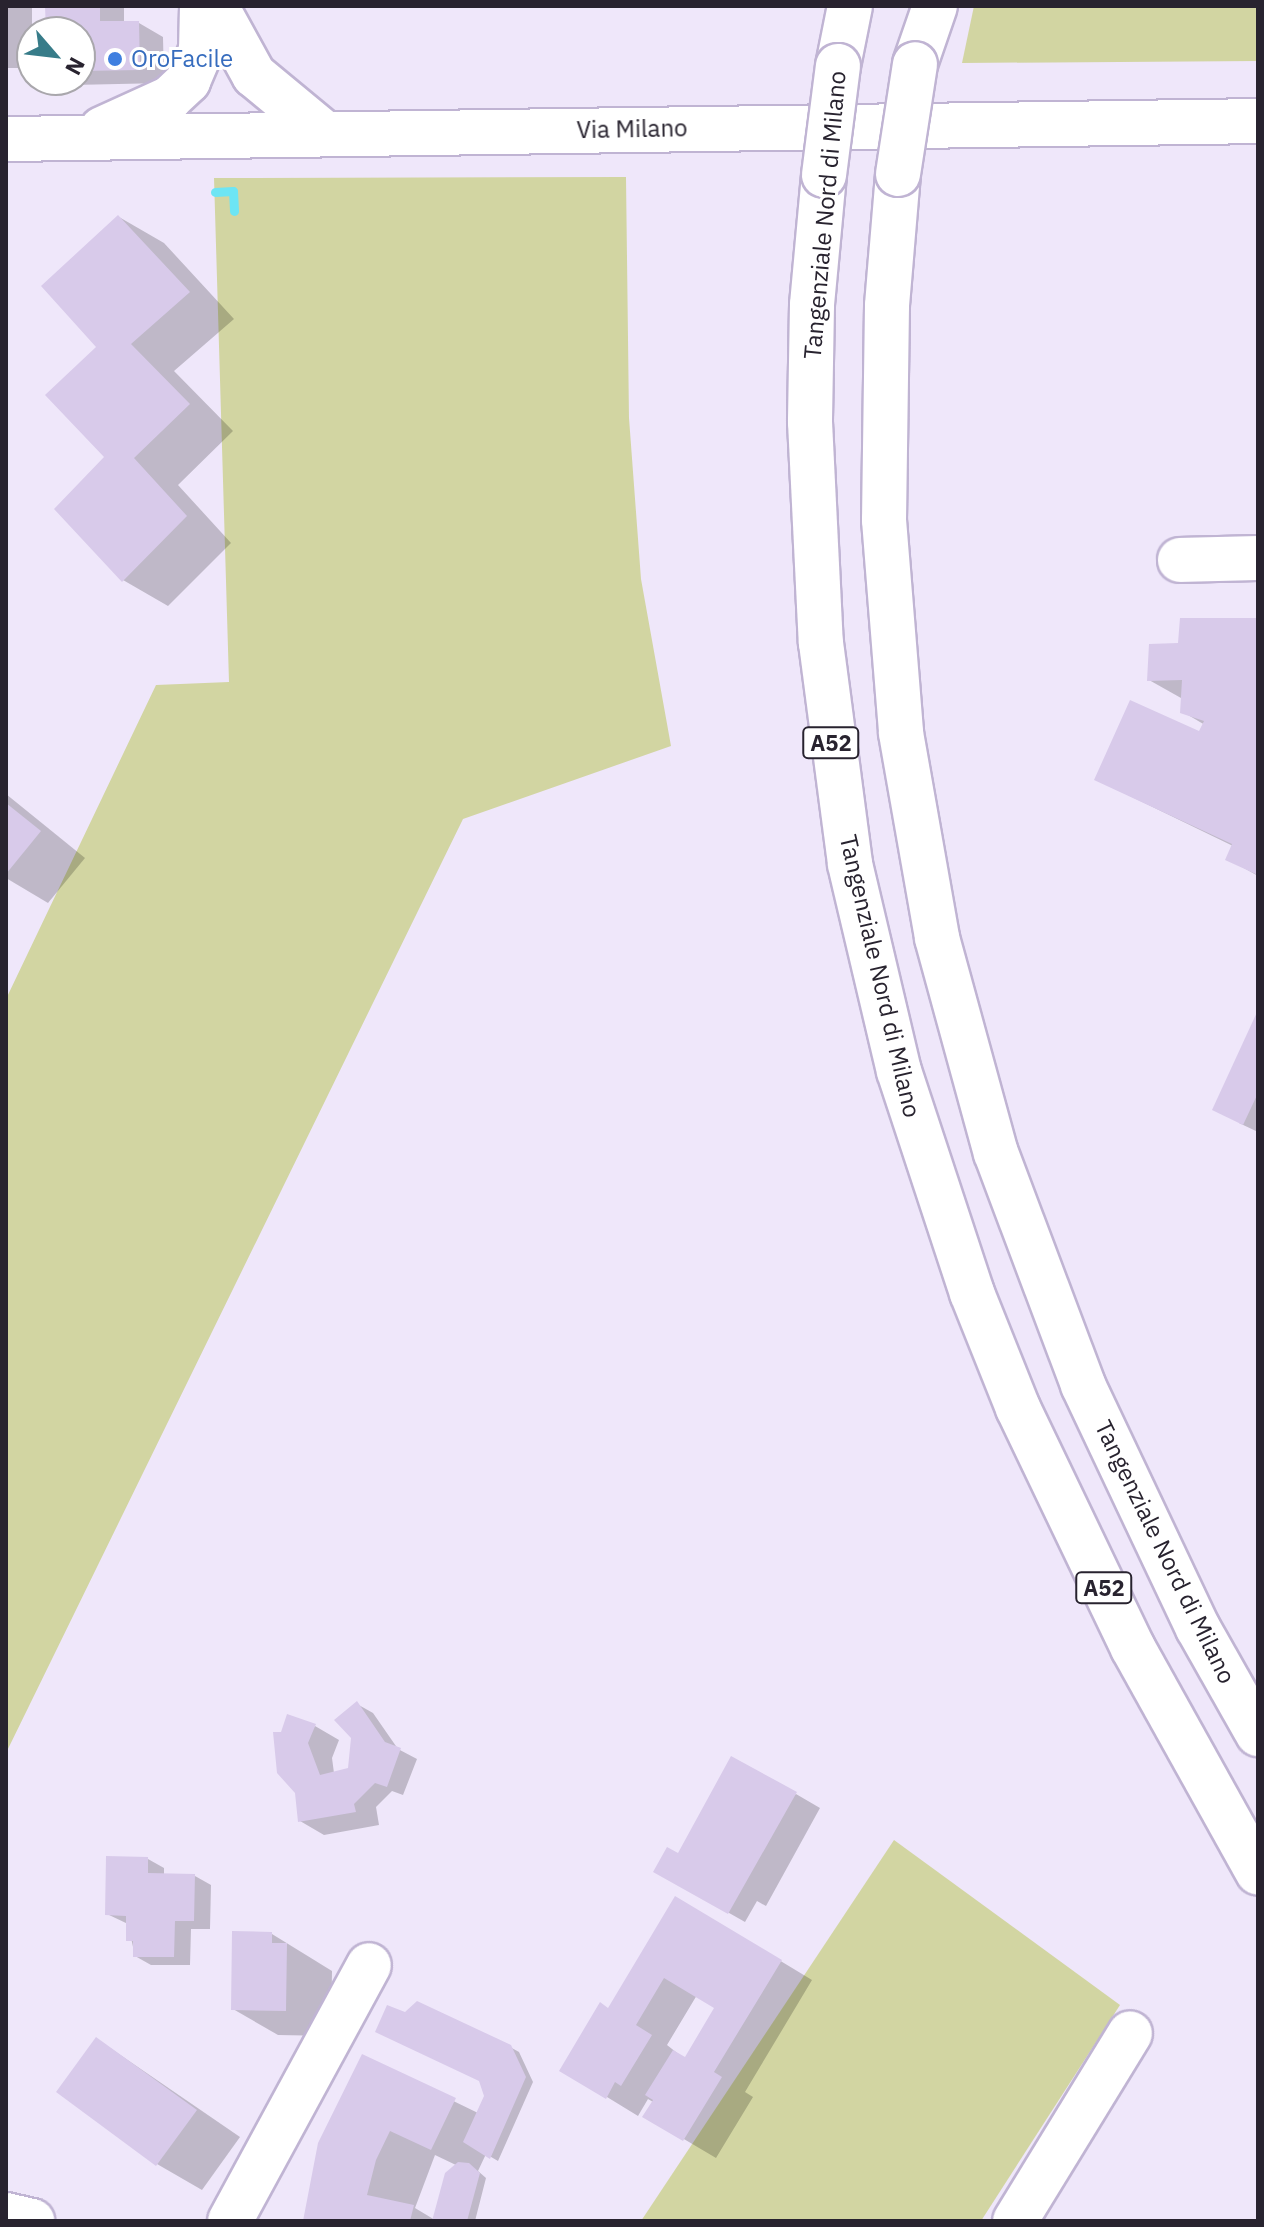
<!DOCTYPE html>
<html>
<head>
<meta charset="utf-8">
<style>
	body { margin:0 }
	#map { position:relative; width:1264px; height:2227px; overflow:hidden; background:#efe7fa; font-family:"IBM Plex Sans",sans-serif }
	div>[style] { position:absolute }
	.green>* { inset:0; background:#d2d5a2 }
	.shadow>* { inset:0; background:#0003 }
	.stream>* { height:9px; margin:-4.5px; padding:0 4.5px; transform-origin:4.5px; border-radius:4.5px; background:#6de5f4 }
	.building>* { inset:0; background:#d8caea }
	.roads { filter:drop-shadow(2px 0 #c0b4d3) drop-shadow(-2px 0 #c0b4d3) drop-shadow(0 2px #c0b4d3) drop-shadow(0 -2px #c0b4d3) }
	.minor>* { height:44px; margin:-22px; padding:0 22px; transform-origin:22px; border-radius:22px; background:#fff }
	.highway>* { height:44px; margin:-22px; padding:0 22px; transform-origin:22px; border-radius:22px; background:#fff }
	.bridges { filter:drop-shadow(2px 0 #c0b4d3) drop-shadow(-2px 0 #c0b4d3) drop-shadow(0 2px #c0b4d3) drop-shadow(0 -2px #c0b4d3) }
	.highway-bridge>* { height:44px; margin:-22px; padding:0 22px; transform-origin:22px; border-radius:22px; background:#fff }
	.dots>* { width:22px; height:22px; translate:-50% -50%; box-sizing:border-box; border:4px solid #fff; border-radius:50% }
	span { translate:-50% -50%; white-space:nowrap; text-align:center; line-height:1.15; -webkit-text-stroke:6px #fff; paint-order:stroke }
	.shield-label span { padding:2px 6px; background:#fff; border:2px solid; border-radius:6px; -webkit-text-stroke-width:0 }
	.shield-label { font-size:22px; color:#28232f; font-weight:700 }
	.shop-label { font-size:24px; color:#366cbe }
	.left { translate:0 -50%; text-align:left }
	.street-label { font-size:24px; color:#28232f }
	.frame { position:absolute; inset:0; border:8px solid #28232f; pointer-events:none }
	.north { position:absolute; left:16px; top:16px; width:80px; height:80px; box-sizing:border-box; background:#fff; border:2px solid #a9a7ac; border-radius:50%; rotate:118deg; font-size:22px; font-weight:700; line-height:32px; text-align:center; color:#28232f }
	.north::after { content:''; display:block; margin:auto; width:28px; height:36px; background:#377c89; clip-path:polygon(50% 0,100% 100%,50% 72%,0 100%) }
</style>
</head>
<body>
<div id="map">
	<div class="green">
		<div style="clip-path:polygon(974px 6px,1258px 6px,1258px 61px,962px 63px)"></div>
		<div style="clip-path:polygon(626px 177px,629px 418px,641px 579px,671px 746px,463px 819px,6px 1753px,6px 999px,156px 685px,229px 682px,214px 178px)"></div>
		<div style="clip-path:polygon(894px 1840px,1120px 2005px,981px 2221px,641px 2221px)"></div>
	</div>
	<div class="shadow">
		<div style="clip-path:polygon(6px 6px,32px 6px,32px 68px,6px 68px)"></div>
		<div style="clip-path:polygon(47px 6px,124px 6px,124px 23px,139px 23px,163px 37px,164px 83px,73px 85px,65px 80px,80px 80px,80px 32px,48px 32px)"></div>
		<div style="clip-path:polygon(119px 217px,164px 243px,234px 319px,174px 371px,233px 431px,178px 485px,231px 543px,168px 606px,123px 580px,107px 457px,99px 347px)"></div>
		<div style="clip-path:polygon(1258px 620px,1258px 876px,1228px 859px,1233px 846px,1097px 780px,1200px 734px,1205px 725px,1183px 712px,1181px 698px,1149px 680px,1180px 645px)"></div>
		<div style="clip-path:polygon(6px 794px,85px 858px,48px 903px,6px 878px)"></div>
		<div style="clip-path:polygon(1258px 1015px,1258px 1132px,1239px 1123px)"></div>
		<div style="clip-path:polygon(357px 1704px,373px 1713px,398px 1749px,417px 1759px,403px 1795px,392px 1791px,376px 1807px,379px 1825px,324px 1835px,300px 1821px,297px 1792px,279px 1772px,315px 1726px,339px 1740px,332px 1758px,334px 1773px,350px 1769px)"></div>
		<div style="clip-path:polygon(796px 1794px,820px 1808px,766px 1906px,757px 1901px,745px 1922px,655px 1871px)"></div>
		<div style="clip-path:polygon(148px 1859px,164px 1868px,164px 1876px,195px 1876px,211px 1885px,210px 1929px,191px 1929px,190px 1965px,151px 1965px,135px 1956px,128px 1924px,107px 1914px)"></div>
		<div style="clip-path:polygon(evenodd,708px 1917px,812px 1980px,745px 2092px,753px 2097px,716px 2158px,645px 2116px,653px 2102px,648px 2099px,638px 2116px,607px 2097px,609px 2010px,708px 1917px,697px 1995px,717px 2007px,686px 2060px,667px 2045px,697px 1995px)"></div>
		<div style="clip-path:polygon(272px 1934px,332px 1971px,331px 2036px,278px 2035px,233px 2009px)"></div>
		<div style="clip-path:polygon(97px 2039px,240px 2137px,202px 2190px,157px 2164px)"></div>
		<div style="clip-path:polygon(evenodd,510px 2047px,519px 2052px,533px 2082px,498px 2161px,486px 2154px,478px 2171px,486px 2178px,475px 2221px,305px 2221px,363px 2057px,478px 2113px,510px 2047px,435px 2155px,458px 2166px,435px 2220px,415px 2208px,435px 2155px)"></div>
	</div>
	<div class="stream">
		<div style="left:215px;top:192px;width:18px;rotate:-3deg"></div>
		<div style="left:233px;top:191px;width:20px;rotate:87deg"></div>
	</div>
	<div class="building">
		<div style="clip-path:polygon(45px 6px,100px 6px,100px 21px,139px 21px,140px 70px,80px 71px,80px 32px,46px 32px)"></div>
		<div style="clip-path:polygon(118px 215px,190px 292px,131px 344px,190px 404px,134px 458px,187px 516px,122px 582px,54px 509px,104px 457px,45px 395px,96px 347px,41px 286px)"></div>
		<div style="clip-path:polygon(1180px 618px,1258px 618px,1258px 875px,1225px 860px,1232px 844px,1094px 780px,1130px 700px,1199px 731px,1204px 721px,1180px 713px,1182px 680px,1147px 681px,1149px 644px,1178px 643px)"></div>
		<div style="clip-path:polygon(6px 803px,41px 831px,6px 874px)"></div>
		<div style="clip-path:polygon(1258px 1010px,1258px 1093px,1243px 1125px,1212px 1110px)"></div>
		<div style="clip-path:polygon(357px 1701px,385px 1742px,401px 1748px,387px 1787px,375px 1783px,354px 1804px,356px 1812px,298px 1822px,295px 1793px,277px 1773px,273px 1732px,281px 1732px,287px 1714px,316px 1724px,308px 1743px,320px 1775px,348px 1768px,351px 1738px,334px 1720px)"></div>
		<div style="clip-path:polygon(731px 1756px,797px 1792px,728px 1914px,653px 1872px,667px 1847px,678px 1853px)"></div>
		<div style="clip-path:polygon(106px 1856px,148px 1857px,148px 1873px,195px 1874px,194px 1921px,175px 1921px,174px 1957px,133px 1957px,133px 1941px,126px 1941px,126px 1916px,105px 1915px)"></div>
		<div style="clip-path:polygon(675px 1896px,782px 1960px,714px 2072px,722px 2077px,683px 2141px,642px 2117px,653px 2100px,645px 2095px,673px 2050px,685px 2057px,714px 2008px,664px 1978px,636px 2025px,652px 2035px,621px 2086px,615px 2082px,606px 2099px,559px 2071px,600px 2002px,608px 2008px)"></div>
		<div style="clip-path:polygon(232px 1931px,272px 1932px,272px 1943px,287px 1943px,286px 2011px,231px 2010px)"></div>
		<div style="clip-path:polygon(417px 2001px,511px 2045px,526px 2077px,490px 2159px,463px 2142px,484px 2096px,479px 2081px,375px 2032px,387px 2005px,405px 2012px)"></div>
		<div style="clip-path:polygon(96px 2037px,197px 2110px,156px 2166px,56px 2092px)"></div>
		<div style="clip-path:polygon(362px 2054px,456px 2098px,431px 2150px,390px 2131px,376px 2160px,367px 2195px,414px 2205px,410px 2221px,303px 2221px,318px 2143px)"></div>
		<div style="clip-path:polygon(458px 2162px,469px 2163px,480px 2173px,467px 2221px,432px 2221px,445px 2173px)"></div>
	</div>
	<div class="roads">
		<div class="minor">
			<div style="left:216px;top:6px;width:79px;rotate:61.2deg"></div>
			<div style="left:254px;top:75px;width:91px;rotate:39.6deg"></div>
			<div style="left:102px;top:129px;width:75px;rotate:-24.5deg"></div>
			<div style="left:170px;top:98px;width:25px;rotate:-43deg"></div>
			<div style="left:188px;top:81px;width:33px;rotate:-67deg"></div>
			<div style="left:201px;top:51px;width:45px;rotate:-88.7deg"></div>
			<div style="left:6px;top:139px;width:1252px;rotate:-0.82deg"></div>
			<div style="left:1180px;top:560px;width:78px;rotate:-1.5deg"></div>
			<div style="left:6px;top:2215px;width:27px;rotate:13deg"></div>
			<div style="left:230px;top:2221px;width:291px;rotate:-61.5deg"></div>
			<div style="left:1015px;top:2221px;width:220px;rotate:-58.5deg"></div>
		</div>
		<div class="highway">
			<div style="left:915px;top:64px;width:61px;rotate:-71deg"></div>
			<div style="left:838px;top:66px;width:61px;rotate:-78.7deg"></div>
			<div style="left:898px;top:174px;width:132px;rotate:94.8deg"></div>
			<div style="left:887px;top:306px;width:214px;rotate:90.8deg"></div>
			<div style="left:884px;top:520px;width:214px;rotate:85.4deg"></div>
			<div style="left:901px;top:733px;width:208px;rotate:80deg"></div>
			<div style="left:937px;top:938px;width:223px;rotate:74.7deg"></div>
			<div style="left:996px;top:1153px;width:248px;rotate:69.4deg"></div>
			<div style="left:1083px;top:1385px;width:269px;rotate:64.7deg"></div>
			<div style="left:1198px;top:1628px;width:122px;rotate:60.5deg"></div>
			<div style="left:824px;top:175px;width:131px;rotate:95.3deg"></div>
			<div style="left:812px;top:305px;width:117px;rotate:91deg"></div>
			<div style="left:810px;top:422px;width:221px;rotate:87.2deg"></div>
			<div style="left:821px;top:643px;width:223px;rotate:82.5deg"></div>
			<div style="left:850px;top:864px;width:213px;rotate:76.7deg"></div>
			<div style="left:899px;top:1071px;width:234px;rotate:71.8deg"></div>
			<div style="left:972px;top:1293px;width:124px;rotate:68.2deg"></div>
			<div style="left:1018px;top:1408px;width:266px;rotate:64.4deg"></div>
			<div style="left:1133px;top:1648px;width:257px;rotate:60.9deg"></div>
		</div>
	</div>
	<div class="bridges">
		<div class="highway-bridge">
			<div style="left:898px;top:174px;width:111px;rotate:-81.2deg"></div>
			<div style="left:824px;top:175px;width:110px;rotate:-82.7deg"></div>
		</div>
	</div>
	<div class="dots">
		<div style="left:115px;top:59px;background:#3f7fe0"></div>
	</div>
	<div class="shield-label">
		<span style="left:831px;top:743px">A52</span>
		<span style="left:1104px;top:1588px">A52</span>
	</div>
	<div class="shop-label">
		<span class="left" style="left:131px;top:59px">OroFacile</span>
	</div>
	<div class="street-label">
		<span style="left:632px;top:129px;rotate:-1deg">Via Milano</span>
		<span style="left:825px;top:215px;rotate:-85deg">Tangenziale Nord di Milano</span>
		<span style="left:880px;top:976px;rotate:77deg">Tangenziale Nord di Milano</span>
		<span style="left:1165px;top:1552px;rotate:64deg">Tangenziale Nord di Milano</span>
	</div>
	<div class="frame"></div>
	<div class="north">N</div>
</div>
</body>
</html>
